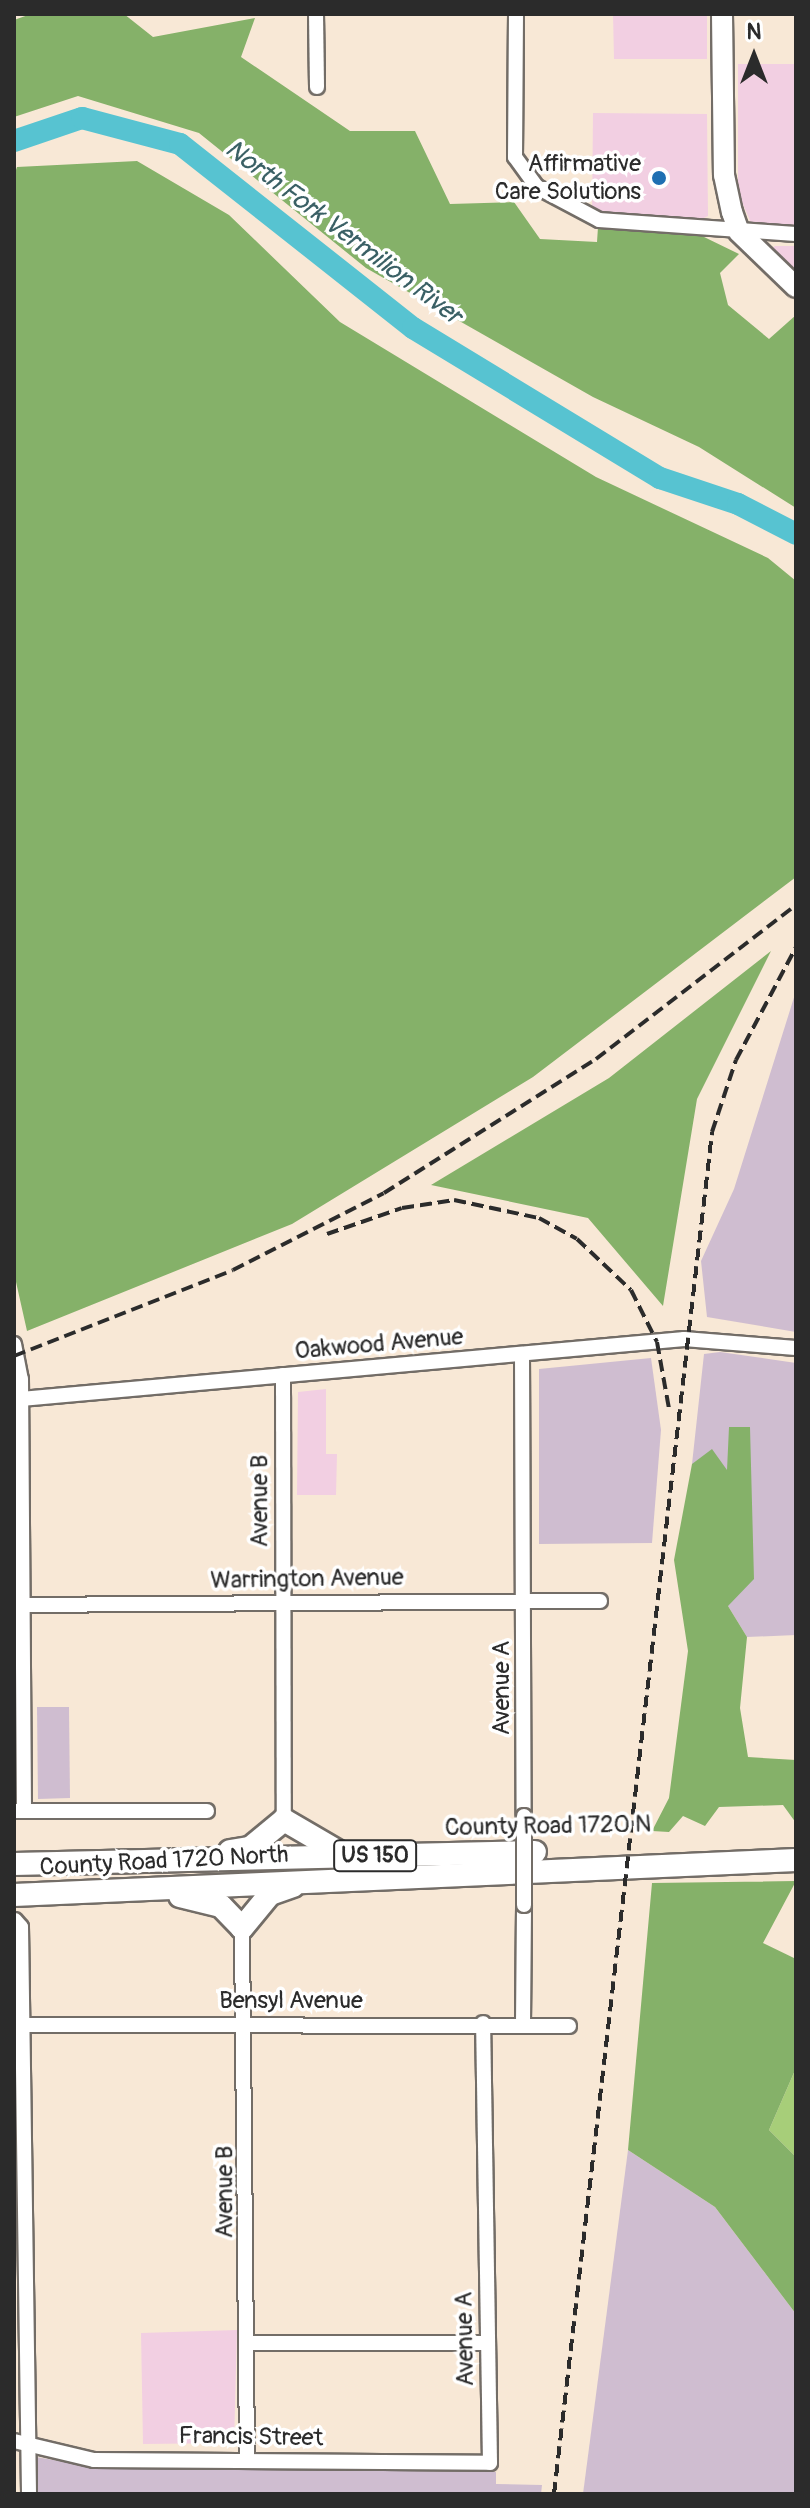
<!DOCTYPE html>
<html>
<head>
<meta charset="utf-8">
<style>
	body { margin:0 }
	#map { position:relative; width:810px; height:2508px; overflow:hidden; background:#f8e8d6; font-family:Pangolin,sans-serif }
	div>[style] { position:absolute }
	.built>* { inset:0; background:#f2cfe2 }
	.industrial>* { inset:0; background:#cfbdd0 }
	.green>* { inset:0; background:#a7ce79 }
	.forest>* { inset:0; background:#85b169 }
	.river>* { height:22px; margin:-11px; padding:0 11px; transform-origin:11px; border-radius:11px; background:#57c3d1 }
	.roads { filter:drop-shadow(2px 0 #736d67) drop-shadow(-2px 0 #736d67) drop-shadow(0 2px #736d67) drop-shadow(0 -2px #736d67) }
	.street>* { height:14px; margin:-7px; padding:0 7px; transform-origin:7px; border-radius:7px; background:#fff }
	.secondary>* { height:20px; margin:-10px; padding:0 10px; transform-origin:10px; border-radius:10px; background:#fff }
	.primary>* { height:22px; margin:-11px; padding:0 11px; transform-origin:11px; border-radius:11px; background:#fff }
	.rail>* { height:4px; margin-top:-2px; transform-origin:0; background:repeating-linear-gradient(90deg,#2b2b2b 0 12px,transparent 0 18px) }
	.bridges { filter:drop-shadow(2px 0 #736d67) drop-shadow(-2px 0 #736d67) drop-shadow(0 2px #736d67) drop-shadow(0 -2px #736d67) }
	.street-bridge>* { height:14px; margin:-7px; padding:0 7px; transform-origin:7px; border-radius:7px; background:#fff }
	.dots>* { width:22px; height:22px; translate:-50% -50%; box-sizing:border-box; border:4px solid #fff; border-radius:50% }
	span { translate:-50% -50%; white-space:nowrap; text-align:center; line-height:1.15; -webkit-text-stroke:7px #fff; paint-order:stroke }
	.shield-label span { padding:2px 6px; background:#fff; border:2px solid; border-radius:6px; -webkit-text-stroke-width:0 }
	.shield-label { font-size:22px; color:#2b2b2b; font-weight:700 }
	.poi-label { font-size:24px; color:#2b2b2b }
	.right { translate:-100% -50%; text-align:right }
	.street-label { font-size:24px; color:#2b2b2b }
	.water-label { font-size:26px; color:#3a6065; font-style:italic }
	.frame { position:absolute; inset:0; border:16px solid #2b2b2b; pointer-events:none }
	.north { position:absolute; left:714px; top:16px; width:80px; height:80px; -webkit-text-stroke:6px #fff; paint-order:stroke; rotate:0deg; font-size:22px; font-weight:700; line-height:32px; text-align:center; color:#2b2b2b }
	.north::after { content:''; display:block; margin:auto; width:28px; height:36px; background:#2b2b2b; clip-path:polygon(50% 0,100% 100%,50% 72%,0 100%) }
</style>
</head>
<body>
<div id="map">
	<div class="built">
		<div style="clip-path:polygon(613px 14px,707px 14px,707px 59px,614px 59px)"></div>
		<div style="clip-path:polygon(738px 64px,796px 64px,796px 225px,752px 225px,738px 193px)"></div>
		<div style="clip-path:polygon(593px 113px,707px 114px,708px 216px,695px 222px,592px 215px)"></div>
		<div style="clip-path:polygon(775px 246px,796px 246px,796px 273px,770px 250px)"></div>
		<div style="clip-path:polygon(326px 1389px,326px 1454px,337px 1454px,336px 1495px,297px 1495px,298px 1392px)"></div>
		<div style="clip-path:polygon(237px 2330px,234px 2443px,143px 2444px,141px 2333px)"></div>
	</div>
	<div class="industrial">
		<div style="clip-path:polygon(796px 991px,796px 1332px,707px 1317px,701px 1261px,734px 1189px)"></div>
		<div style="clip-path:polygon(720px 1352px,796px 1363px,796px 1635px,747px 1637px,728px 1606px,727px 1471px,692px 1464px,704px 1354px)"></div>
		<div style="clip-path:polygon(651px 1358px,661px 1430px,652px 1543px,539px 1544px,539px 1369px)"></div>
		<div style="clip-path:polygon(37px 1707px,69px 1707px,70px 1798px,38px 1799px)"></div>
		<div style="clip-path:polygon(628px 2150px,715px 2207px,796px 2314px,796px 2494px,583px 2494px)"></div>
		<div style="clip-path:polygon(36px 2457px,95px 2467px,496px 2472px,496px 2484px,542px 2485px,541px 2494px,37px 2494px)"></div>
	</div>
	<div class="green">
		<div style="clip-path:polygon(796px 2068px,796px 2157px,769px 2130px)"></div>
	</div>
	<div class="forest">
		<div style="clip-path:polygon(31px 14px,124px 14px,153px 37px,255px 18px,241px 57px,350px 131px,415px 131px,450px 204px,514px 202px,540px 239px,597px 242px,598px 227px,702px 236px,739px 254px,720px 273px,728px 305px,769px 339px,796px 315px,796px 508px,699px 447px,593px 397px,366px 268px,199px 133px,78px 96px,14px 117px,14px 20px)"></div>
		<div style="clip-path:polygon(137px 161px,229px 215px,340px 322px,596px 477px,768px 558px,796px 581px,796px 877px,533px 1077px,292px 1224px,27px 1331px,14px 1273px,14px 176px,17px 167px)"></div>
		<div style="clip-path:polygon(771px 951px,697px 1099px,663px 1306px,588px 1218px,431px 1185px,609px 1078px)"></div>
		<div style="clip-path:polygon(729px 1427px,750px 1427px,754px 1579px,728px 1606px,747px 1637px,740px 1708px,748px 1757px,796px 1760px,796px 1823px,783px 1805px,719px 1807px,705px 1826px,683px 1816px,669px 1832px,652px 1831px,669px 1798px,688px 1651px,674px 1560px,692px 1464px,712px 1449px,727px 1470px)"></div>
		<div style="clip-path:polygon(796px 1881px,763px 1943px,796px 1959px,796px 2068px,769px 2130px,796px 2157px,796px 2314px,715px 2207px,628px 2150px,652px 1883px)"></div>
	</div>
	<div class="river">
		<div style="left:14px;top:141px;width:72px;rotate:-18.7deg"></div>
		<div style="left:82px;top:118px;width:101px;rotate:14.9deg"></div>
		<div style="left:180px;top:144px;width:297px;rotate:38.3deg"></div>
		<div style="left:413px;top:328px;width:289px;rotate:31.3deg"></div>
		<div style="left:660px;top:478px;width:82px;rotate:18.4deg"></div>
		<div style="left:738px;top:504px;width:65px;rotate:27.3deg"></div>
	</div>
	<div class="roads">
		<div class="street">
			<div style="left:316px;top:14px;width:73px;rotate:89.2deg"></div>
			<div style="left:516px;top:14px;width:143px;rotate:90.4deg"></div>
			<div style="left:515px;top:157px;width:37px;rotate:54deg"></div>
			<div style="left:537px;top:187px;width:70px;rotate:28deg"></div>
			<div style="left:599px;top:220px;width:197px;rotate:4.1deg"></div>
			<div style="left:14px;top:1344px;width:36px;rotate:79deg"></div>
			<div style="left:21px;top:1379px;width:432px;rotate:89.6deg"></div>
			<div style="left:522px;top:1354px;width:462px;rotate:89.8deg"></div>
			<div style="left:283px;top:1375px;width:445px;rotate:89.9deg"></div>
			<div style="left:21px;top:1399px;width:666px;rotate:-5.17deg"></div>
			<div style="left:684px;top:1339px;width:112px;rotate:4.6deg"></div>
			<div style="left:14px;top:1605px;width:586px;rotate:-0.39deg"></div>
			<div style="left:14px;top:1811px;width:193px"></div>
			<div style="left:15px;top:1920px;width:9px;rotate:49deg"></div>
			<div style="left:21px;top:1927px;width:567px;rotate:89.19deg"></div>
			<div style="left:242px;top:1928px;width:528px;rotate:89.46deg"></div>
			<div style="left:523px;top:2023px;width:118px;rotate:-89.5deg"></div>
			<div style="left:14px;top:2025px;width:555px;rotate:0.1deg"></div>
			<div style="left:248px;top:2343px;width:239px"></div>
			<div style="left:14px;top:2441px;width:82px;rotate:13.4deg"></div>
			<div style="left:94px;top:2460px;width:396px;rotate:0.4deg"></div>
			<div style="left:490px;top:2463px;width:440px;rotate:-90.9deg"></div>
		</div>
		<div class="secondary">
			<div style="left:722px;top:14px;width:161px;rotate:89.3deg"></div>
			<div style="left:724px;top:175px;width:38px;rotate:78deg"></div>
			<div style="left:732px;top:212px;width:21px;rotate:71deg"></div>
			<div style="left:739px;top:232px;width:79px;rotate:44deg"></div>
		</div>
		<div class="primary">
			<div style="left:230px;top:1851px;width:20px;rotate:-9deg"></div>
			<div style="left:250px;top:1848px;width:44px;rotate:-39.5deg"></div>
			<div style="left:284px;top:1820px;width:64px;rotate:30.2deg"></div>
			<div style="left:14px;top:1864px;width:521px;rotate:-1.32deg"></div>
			<div style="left:14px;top:1895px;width:783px;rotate:-2.56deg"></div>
			<div style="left:180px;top:1896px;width:42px;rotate:13.7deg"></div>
			<div style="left:221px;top:1906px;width:30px;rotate:46deg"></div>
			<div style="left:242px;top:1928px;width:44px;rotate:-50.5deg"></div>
			<div style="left:270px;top:1894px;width:24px;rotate:-19deg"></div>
		</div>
	</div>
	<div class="rail">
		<div style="left:327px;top:1234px;width:79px;rotate:-19.1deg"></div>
		<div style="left:402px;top:1208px;width:53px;rotate:-8.7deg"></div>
		<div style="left:454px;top:1200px;width:87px;rotate:12deg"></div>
		<div style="left:539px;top:1218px;width:43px;rotate:28.9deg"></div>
		<div style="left:577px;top:1239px;width:74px;rotate:43.4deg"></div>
		<div style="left:631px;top:1290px;width:58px;rotate:63.4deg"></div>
		<div style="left:657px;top:1342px;width:68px;rotate:79.8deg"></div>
		<div style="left:14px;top:1356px;width:235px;rotate:-21.4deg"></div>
		<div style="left:233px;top:1270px;width:169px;rotate:-27deg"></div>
		<div style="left:384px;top:1193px;width:251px;rotate:-32.3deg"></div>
		<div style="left:596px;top:1059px;width:252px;rotate:-37.6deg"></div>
		<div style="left:554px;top:2494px;width:1371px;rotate:-83.38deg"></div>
		<div style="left:712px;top:1132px;width:76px;rotate:-71.6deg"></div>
		<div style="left:736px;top:1060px;width:128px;rotate:-62deg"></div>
	</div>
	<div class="bridges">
		<div class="street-bridge">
			<div style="left:524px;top:1816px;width:89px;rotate:90deg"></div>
		</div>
	</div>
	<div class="dots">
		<div style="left:659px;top:178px;background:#1f6fb2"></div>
	</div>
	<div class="shield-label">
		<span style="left:375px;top:1856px">US 150</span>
	</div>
	<div class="poi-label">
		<span class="right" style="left:641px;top:178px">Affirmative<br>Care Solutions</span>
	</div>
	<div class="street-label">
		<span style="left:379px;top:1344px;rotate:-5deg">Oakwood Avenue</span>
		<span style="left:260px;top:1501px;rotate:-90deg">Avenue B</span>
		<span style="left:307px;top:1579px;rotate:-1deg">Warrington Avenue</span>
		<span style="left:502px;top:1688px;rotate:-90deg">Avenue A</span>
		<span style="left:548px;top:1826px;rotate:-1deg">County Road 1720 N</span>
		<span style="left:164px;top:1861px;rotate:-3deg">County Road 1720 North</span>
		<span style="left:291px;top:2001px">Bensyl Avenue</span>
		<span style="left:225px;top:2192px;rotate:-90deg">Avenue B</span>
		<span style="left:465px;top:2339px;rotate:-91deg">Avenue A</span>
		<span style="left:251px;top:2437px;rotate:1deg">Francis Street</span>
	</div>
	<div class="water-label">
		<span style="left:343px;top:233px;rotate:37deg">North Fork Vermilion River</span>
	</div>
	<div class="frame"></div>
	<div class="north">N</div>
</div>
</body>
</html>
